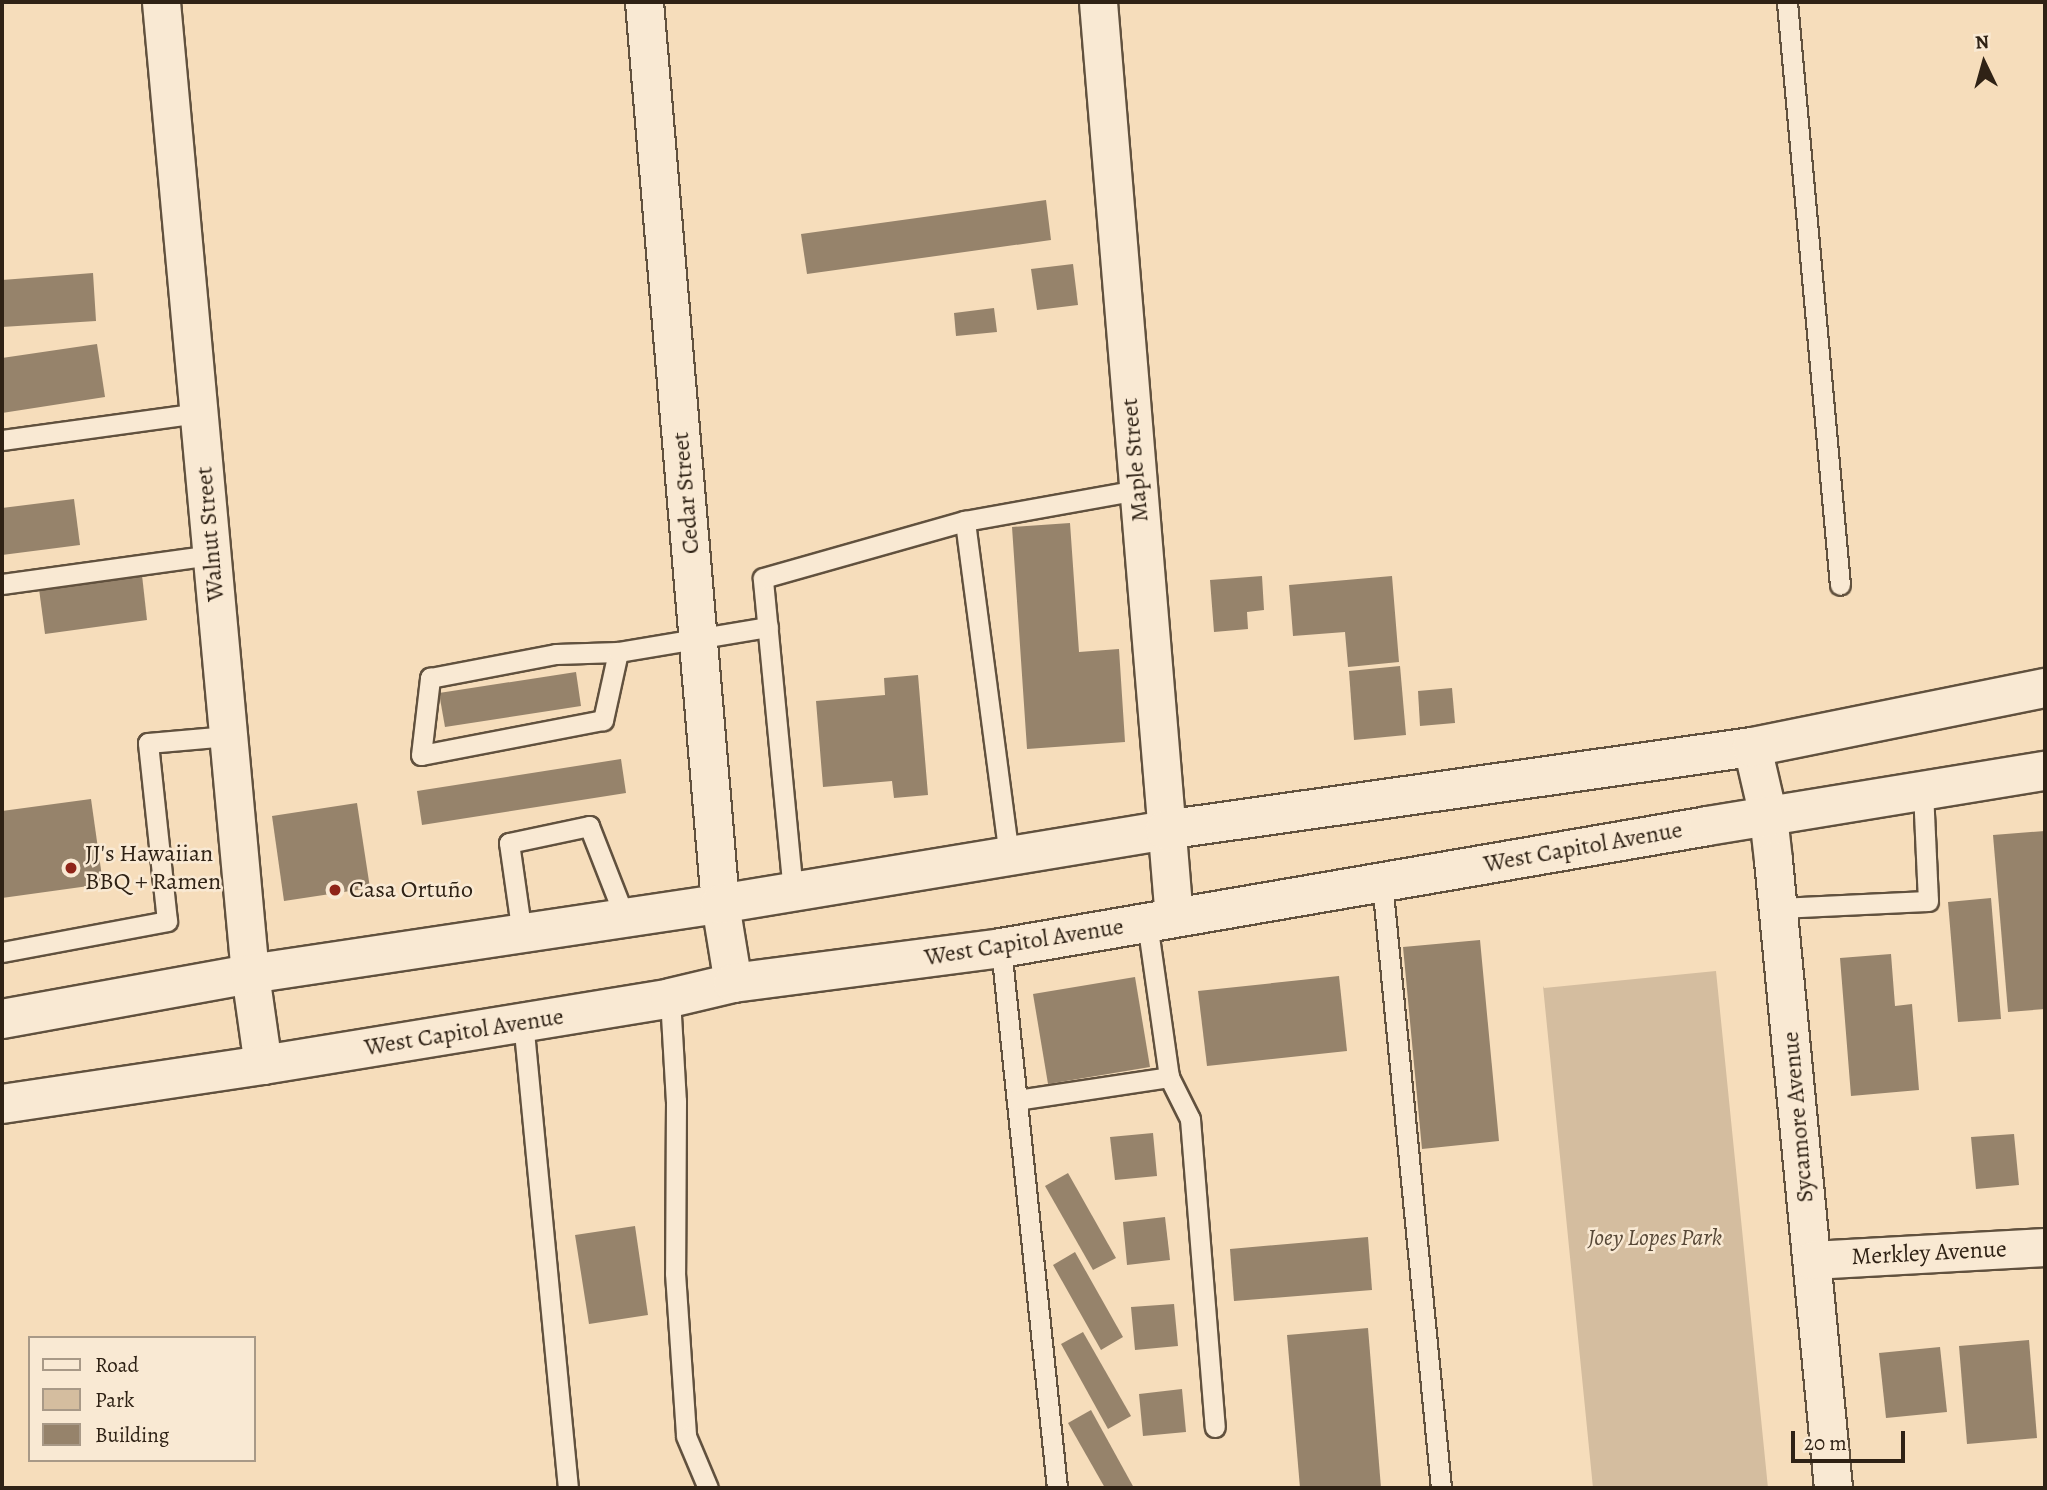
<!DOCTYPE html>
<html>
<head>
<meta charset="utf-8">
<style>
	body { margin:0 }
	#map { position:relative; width:2047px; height:1490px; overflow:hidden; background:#f6ddbb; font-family:Alegreya,serif }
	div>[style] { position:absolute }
	.green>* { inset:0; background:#d4bd9f }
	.building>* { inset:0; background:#96836b }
	.roads { filter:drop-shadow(2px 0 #61513e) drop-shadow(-2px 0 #61513e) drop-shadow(0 2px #61513e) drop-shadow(0 -2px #61513e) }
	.lane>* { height:19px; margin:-9.5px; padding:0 9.5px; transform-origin:9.5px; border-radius:9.5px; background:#f9e9d3 }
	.street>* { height:37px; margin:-18.5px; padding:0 18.5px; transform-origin:18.5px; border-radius:18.5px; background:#f9e9d3 }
	.secondary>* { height:38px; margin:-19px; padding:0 19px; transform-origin:19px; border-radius:19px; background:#f9e9d3 }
	.dots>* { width:19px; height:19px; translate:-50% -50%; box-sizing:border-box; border:4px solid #f9e9d3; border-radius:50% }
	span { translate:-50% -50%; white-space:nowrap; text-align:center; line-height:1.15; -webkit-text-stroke:5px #f9e9d3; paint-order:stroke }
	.street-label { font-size:24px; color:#2f2215 }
	.poi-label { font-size:24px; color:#2f2215 }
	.left { translate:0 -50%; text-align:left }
	.park-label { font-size:24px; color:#584938; font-style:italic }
	.frame { position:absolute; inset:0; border:4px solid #2f2215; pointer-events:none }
	.legend { position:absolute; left:28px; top:1336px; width:228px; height:126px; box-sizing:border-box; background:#f9e9d3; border:2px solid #a89987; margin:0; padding:9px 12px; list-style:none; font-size:21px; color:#2f2215 }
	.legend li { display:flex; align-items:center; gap:14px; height:35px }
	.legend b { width:35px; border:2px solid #a89987 }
	.north { position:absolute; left:1949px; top:28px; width:70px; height:70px; -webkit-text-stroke:5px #f9e9d3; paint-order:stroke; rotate:355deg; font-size:19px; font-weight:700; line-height:28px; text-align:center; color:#2f2215 }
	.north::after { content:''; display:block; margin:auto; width:24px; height:32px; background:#2f2215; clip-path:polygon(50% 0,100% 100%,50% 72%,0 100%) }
	.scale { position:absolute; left:1791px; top:1431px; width:114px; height:32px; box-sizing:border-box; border:4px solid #2f2215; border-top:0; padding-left:9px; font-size:21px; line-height:24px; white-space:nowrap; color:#2f2215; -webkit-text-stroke:5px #f9e9d3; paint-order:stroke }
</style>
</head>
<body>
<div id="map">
	<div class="green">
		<div style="clip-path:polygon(1716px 971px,1768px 1488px,1593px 1488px,1543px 986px,1544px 988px)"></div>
	</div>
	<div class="building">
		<div style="clip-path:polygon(1046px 200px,1051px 240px,807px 274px,801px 234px)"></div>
		<div style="clip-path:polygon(1073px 264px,1078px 305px,1037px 310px,1031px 269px)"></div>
		<div style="clip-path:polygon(93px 273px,96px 321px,2px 327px,2px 280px)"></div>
		<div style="clip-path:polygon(994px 308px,997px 332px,956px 336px,954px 313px)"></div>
		<div style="clip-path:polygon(97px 344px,105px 397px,2px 413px,2px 358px)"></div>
		<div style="clip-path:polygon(74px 499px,80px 545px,2px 555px,2px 508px)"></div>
		<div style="clip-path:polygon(1070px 523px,1079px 652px,1119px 649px,1125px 742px,1027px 749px,1012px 527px)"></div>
		<div style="clip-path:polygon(142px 575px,147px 620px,45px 634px,39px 589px)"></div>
		<div style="clip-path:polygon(1262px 576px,1264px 610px,1247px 612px,1248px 629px,1214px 632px,1210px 580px)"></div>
		<div style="clip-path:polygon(1392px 576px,1399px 662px,1348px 667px,1345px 632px,1293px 636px,1289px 585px)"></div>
		<div style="clip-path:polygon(1400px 666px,1406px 735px,1354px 740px,1349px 671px)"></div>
		<div style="clip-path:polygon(576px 672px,581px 706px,445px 727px,439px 693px)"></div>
		<div style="clip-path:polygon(918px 675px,928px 795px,894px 798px,892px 781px,823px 787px,816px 701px,885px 695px,884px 678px)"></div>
		<div style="clip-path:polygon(1452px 688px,1455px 723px,1420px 726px,1418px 691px)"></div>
		<div style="clip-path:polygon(621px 759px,626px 793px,422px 825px,417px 791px)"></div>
		<div style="clip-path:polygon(91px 799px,103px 884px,2px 898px,2px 811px)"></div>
		<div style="clip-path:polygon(357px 803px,370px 888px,284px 901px,272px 816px)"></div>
		<div style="clip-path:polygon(2045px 831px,2045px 1009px,2008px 1012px,1993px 835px)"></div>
		<div style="clip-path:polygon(1991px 898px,2001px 1019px,1958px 1022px,1948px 902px)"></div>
		<div style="clip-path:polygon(1480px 940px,1499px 1141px,1422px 1149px,1403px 947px)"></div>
		<div style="clip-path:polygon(1891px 954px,1895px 1006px,1912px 1004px,1919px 1090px,1851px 1096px,1840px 958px)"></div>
		<div style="clip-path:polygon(1339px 976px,1347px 1051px,1207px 1066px,1198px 991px)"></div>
		<div style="clip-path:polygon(1135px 977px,1150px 1067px,1048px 1084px,1033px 994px)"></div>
		<div style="clip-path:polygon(1153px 1133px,1157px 1176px,1115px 1180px,1110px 1137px)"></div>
		<div style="clip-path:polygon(2014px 1134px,2019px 1185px,1976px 1189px,1971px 1137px)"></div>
		<div style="clip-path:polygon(1068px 1173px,1116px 1258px,1093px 1270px,1045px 1186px)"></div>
		<div style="clip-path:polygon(1165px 1217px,1170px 1260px,1127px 1265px,1123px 1222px)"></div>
		<div style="clip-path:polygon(635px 1226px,648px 1315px,589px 1324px,575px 1235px)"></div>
		<div style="clip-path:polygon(1368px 1237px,1372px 1290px,1234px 1301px,1230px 1249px)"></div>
		<div style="clip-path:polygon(1075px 1252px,1123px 1337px,1101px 1350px,1053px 1265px)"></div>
		<div style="clip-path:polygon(1174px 1304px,1178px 1346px,1135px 1350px,1131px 1307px)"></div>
		<div style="clip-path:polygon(1368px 1328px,1381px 1488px,1300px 1488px,1287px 1335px)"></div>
		<div style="clip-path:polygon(1083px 1332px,1131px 1416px,1108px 1429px,1061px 1344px)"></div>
		<div style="clip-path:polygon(2029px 1340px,2037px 1438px,1967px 1444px,1959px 1346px)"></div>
		<div style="clip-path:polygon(1940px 1347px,1947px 1412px,1886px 1418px,1879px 1353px)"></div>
		<div style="clip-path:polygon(1182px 1389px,1186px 1432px,1143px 1436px,1139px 1394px)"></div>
		<div style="clip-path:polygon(1091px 1410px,1134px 1488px,1105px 1488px,1068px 1423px)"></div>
	</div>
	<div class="roads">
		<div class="lane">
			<div style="left:1787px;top:2px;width:585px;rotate:84.81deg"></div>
			<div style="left:2px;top:440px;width:199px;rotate:-7.8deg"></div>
			<div style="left:2px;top:584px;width:212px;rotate:-7.9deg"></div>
			<div style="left:618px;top:652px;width:70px;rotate:102.4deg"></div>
			<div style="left:603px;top:720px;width:185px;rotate:169.1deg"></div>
			<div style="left:421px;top:755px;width:78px;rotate:-83.3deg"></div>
			<div style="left:430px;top:678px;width:128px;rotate:-10.8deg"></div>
			<div style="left:556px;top:654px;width:62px;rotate:-1.8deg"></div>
			<div style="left:618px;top:652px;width:152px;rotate:-9.5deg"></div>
			<div style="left:1009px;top:856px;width:338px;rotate:-97.5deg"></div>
			<div style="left:965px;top:521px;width:175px;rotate:-10.2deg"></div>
			<div style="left:1382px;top:882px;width:609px;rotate:84.44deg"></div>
			<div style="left:793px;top:892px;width:315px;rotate:-95.5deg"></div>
			<div style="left:763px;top:578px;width:210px;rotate:-15.8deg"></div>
			<div style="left:1778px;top:908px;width:150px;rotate:-2.7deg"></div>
			<div style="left:1928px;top:901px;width:109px;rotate:-92.6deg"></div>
			<div style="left:522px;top:934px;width:92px;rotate:-98.1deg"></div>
			<div style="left:509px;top:843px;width:82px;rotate:-12deg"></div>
			<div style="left:589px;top:826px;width:99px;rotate:68.6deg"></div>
			<div style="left:1001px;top:948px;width:543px;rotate:84.08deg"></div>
			<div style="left:2px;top:952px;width:168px;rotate:-10.6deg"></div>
			<div style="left:167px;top:921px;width:179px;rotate:-96.1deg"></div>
			<div style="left:148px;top:743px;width:80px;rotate:-5deg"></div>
			<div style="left:670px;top:998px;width:103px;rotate:86.7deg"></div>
			<div style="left:676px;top:1101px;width:172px;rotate:90.3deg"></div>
			<div style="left:675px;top:1273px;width:163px;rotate:86.1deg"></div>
			<div style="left:686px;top:1436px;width:56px;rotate:67.1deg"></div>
			<div style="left:523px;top:1021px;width:469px;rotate:84.5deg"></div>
			<div style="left:1169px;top:1077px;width:47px;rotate:63.4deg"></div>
			<div style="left:1190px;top:1119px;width:309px;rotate:85.4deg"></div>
			<div style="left:1017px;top:1100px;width:154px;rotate:-8.6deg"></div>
			<div style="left:1169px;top:1077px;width:157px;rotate:-98.1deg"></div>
		</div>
		<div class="street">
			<div style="left:161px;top:2px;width:976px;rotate:84.77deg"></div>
			<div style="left:250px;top:974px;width:92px;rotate:81.9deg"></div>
			<div style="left:644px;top:2px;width:905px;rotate:85.18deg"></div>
			<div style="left:720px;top:904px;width:80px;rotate:80.7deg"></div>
			<div style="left:1098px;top:2px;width:919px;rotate:85.26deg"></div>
			<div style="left:1752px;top:747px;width:71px;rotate:76.9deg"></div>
			<div style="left:1768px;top:816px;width:44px;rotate:83.5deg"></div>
			<div style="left:1773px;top:860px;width:631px;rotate:84.54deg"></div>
			<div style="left:1812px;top:1260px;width:233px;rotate:-3.2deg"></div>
		</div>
		<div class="secondary">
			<div style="left:2px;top:1019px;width:252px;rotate:-10.3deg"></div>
			<div style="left:250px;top:974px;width:475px;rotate:-8.5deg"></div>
			<div style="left:720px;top:904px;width:451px;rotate:-9.4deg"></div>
			<div style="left:1165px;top:830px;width:593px;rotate:-8.05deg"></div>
			<div style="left:1752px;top:747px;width:299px;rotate:-11.4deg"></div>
			<div style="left:2px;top:1104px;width:264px;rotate:-8.5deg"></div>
			<div style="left:263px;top:1065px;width:412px;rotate:-9.3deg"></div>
			<div style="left:670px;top:998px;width:65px;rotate:-13.4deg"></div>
			<div style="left:733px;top:983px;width:270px;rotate:-7.4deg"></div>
			<div style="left:1001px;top:948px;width:717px;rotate:-9.79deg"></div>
			<div style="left:1708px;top:826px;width:341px;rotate:-9.3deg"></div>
		</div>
	</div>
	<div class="dots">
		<div style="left:71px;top:868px;background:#8f2418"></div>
		<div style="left:335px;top:890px;background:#8f2418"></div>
	</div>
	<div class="street-label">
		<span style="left:1135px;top:460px;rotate:-95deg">Maple Street</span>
		<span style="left:686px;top:493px;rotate:-95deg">Cedar Street</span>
		<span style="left:210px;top:534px;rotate:-95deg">Walnut Street</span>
		<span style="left:1583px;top:847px;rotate:-10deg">West Capitol Avenue</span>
		<span style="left:1024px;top:942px;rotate:-9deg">West Capitol Avenue</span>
		<span style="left:464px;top:1032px;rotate:-9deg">West Capitol Avenue</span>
		<span style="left:1798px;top:1117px;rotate:-95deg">Sycamore Avenue</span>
		<span style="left:1929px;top:1253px;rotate:-3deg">Merkley Avenue</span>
	</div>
	<div class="poi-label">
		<span class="left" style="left:85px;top:868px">JJ's Hawaiian<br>BBQ + Ramen</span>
		<span class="left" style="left:349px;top:890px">Casa Ortuño</span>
	</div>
	<div class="park-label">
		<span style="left:1655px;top:1238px">Joey Lopes Park</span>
	</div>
	<div class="frame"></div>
	<ul class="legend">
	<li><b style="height:9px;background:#f9e9d3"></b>Road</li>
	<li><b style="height:19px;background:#d4bd9f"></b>Park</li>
	<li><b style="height:19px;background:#96836b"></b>Building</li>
	</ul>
	<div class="north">N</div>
	<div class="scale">20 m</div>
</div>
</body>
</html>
